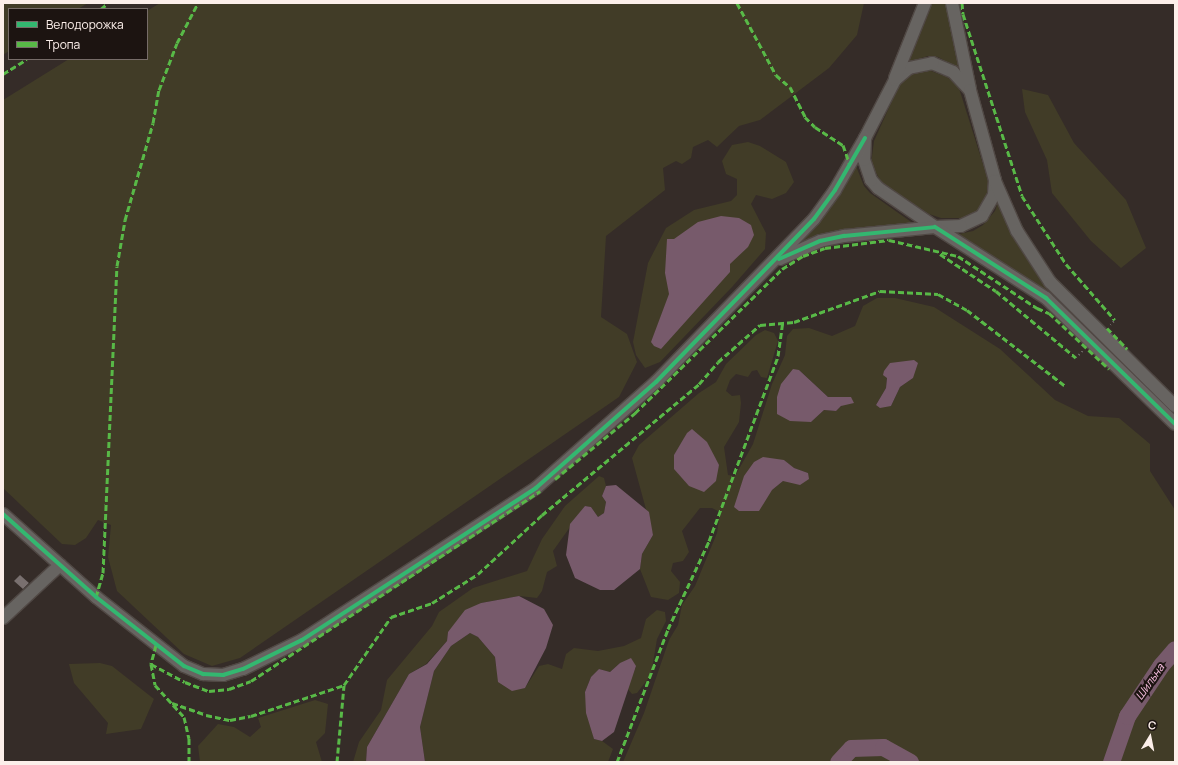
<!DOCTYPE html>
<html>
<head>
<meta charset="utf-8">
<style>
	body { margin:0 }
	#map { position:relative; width:1178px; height:765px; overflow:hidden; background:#352c28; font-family:Manrope,sans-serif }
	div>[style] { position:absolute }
	.green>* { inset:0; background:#413c27 }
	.water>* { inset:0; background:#775a6b }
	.shadow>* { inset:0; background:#0007 }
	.river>* { height:17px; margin:-8.5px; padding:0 8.5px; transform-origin:8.5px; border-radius:8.5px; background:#775a6b }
	.building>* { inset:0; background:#79706f }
	.path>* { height:1.5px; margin-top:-0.75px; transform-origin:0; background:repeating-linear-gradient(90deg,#686361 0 1px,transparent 0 4px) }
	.roads { filter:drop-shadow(1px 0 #504844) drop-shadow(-1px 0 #504844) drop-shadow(0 1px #504844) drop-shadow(0 -1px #504844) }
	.minor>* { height:12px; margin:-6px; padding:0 6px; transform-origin:6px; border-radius:6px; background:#676461 }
	.quiet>* { height:3px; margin-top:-1.5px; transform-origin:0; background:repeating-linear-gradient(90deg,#58b947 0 6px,transparent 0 9px) }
	.cycleway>* { height:4px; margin:-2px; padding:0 2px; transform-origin:2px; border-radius:2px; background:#33b770 }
	span { translate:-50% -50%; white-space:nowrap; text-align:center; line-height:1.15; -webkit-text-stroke:4px #1c1411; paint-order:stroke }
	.water-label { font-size:11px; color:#fac1e3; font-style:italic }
	.frame { position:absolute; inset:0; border:4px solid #fcefea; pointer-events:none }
	.legend { position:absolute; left:8px; top:8px; width:140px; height:52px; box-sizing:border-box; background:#1c1411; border:1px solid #766c68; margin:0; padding:5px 7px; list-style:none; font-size:12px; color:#fcefea }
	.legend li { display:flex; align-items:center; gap:8px; height:20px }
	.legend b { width:20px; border:1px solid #766c68 }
	.north { position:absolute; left:1130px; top:717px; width:40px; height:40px; -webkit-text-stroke:3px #1c1411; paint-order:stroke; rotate:10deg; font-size:11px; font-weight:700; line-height:16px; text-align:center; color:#fcefea }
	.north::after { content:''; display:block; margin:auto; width:14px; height:18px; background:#fcefea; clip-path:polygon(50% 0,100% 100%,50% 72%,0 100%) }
</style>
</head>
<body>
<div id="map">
	<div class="green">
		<div style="clip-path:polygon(3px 3px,88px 3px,78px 9px,9px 9px,9px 51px,3px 55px)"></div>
		<div style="clip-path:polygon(160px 3px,864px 3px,857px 35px,829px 68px,760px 120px,739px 126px,717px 147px,708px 140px,693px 147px,691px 158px,682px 164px,676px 161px,663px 168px,665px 190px,606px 236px,601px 317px,627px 334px,637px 362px,619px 397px,240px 658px,212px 666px,184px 654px,117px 591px,108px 557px,111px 525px,98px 520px,86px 538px,75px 545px,62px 544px,3px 488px,3px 100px,69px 59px,147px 59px,147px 11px)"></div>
		<div style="clip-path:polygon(931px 3px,946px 3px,960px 69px,938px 57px,928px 56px,908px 62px)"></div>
		<div style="clip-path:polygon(926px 69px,947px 77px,958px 85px,988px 180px,989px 188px,981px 207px,973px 214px,962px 218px,941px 218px,929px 214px,882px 183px,871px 164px,874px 141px,900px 83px,914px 72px)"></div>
		<div style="clip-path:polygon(1022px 89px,1048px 95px,1074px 143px,1126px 200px,1146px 248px,1121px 268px,1091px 241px,1052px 193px,1047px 160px,1025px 112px)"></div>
		<div style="clip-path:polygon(748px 142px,760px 146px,786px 162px,794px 182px,786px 193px,772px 199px,756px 195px,751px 204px,766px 233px,765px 249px,732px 287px,660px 362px,645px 368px,636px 355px,633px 342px,648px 263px,666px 228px,694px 210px,731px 201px,737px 195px,737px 179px,726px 174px,722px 161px,732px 145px)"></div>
		<div style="clip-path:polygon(856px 166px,864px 186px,870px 193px,914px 224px,865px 227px,801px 242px,819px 221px)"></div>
		<div style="clip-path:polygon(998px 202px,1028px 261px,1054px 296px,959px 234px,973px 231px,983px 225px,995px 211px)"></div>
		<div style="clip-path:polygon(evenodd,877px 298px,895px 298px,934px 307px,1000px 349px,1055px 400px,1088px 416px,1119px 418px,1150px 444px,1150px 471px,1175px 510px,1175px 762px,623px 762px,644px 713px,669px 640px,678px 625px,682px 605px,695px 586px,717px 533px,720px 512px,712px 508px,700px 508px,682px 531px,689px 552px,683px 561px,673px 563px,671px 571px,680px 582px,679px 593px,668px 600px,651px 597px,640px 569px,642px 554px,653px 535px,632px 458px,639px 445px,699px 393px,716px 382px,726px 364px,756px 335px,765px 330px,774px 333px,778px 341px,767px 378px,761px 377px,757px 370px,752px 371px,748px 377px,736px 374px,730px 380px,726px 391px,732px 396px,740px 395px,741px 403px,739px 422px,724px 447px,728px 475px,735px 476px,753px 444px,772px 384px,785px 355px,787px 336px,793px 329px,809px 328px,832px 336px,855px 326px,863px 306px,877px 298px,799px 370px,828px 397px,851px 397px,836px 411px,824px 410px,811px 422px,799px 370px,877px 298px,887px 378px,913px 378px,900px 387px,891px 406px,876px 405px,886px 388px,887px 378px,877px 298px,680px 448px,719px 465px,715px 474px,674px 455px,680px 448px,877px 298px,784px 460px,793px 468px,808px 473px,783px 481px,772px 490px,784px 460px)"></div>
		<div style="clip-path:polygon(599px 476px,604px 478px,606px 486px,602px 496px,606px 502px,604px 513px,598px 517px,591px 507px,585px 506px,553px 551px,557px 566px,547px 572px,542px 591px,537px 598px,519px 596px,481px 603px,448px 632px,447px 641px,426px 664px,409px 674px,367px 747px,366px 762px,353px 762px,359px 742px,381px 710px,387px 680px,432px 626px,439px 612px,473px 588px,527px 571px,542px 539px,565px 506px)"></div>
		<div style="clip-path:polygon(657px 610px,665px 612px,666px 621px,657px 639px,651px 675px,637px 693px,632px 694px,627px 688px,636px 667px,620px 663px,610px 672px,599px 669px,591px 677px,585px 692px,594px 739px,602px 741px,613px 749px,608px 762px,425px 762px,420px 727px,434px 671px,451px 646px,470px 633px,478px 637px,495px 657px,496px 666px,525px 688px,539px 666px,548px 664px,562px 669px,566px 654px,574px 648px,598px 651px,624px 646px,641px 638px,646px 619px)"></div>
		<div style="clip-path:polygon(100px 663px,112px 666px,154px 699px,141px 729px,106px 734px,108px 723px,74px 683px,69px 664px)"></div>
		<div style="clip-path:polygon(315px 700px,328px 704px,325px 733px,316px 742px,322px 762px,200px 762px,198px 746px,218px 724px,234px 727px,250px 737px,261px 727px,258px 718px)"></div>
	</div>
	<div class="water">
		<div style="clip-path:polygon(721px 216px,739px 218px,751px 225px,754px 235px,748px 247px,730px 264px,730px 272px,661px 349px,654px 346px,651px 342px,669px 294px,665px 273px,667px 239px,674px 239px,698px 222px)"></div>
		<div style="clip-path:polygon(914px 360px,918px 363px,913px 378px,900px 387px,891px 406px,880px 408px,876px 405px,886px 388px,887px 378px,883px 375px,884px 371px,890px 363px)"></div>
		<div style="clip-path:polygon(793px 369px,799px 370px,828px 397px,851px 397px,854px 403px,841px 406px,836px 411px,824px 410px,811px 422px,790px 421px,777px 414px,777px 397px,781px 384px)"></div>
		<div style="clip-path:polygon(692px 429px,707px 442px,719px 465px,716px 481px,704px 492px,689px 486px,674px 469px,674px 455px,687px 433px)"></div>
		<div style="clip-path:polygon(763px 457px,784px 460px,794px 468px,808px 473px,809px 479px,800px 485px,783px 481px,772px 490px,759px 511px,739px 511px,734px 507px,744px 476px,754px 462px)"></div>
		<div style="clip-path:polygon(616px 485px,649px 512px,653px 535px,642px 554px,640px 569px,614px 590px,600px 590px,575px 578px,566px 555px,570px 524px,585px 506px,591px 507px,598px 517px,604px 513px,606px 502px,602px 496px,606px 486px)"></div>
		<div style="clip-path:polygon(519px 596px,544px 609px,553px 625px,546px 648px,525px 688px,512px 691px,498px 682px,495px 657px,478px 637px,470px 633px,451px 646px,434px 671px,420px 727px,425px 762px,366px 762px,367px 747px,409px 674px,427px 664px,447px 641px,448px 632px,465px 610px,481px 603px)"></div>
		<div style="clip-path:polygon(631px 658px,636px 666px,614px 732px,602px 741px,594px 739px,586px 713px,585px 692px,591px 677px,599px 669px,610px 672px,620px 663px)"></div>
	</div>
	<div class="shadow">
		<div style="clip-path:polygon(22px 577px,30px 584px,25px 589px,23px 588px)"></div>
	</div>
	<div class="river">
		<div style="left:838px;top:762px;width:19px;rotate:-47deg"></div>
		<div style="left:851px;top:748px;width:32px;rotate:-2deg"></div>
		<div style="left:883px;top:747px;width:31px;rotate:29deg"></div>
		<div style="left:1111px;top:762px;width:49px;rotate:-70.8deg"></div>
		<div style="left:1127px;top:716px;width:61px;rotate:-56.3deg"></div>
		<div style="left:1161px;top:665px;width:21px;rotate:-49deg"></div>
	</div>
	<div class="building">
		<div style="clip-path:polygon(20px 575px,29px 583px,23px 589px,14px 581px)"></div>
	</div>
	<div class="path">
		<div style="left:1110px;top:325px;width:7px;rotate:-45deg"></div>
		<div style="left:1076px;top:358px;width:12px;rotate:-48deg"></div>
	</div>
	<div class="roads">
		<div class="minor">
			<div style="left:952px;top:3px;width:88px;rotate:78.2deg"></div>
			<div style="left:932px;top:63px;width:23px;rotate:23deg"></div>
			<div style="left:953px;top:72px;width:25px;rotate:47deg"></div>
			<div style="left:970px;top:90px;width:93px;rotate:74.5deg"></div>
			<div style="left:995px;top:180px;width:15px;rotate:94deg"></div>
			<div style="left:994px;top:195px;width:24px;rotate:120deg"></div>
			<div style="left:982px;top:216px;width:23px;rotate:155deg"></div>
			<div style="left:961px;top:226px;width:26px;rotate:178deg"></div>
			<div style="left:935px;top:227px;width:69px;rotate:-145.6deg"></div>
			<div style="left:878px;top:188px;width:11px;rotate:-131deg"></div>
			<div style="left:871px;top:180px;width:21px;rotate:-109deg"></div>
			<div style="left:864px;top:160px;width:22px;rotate:-87deg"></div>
			<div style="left:865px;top:138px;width:65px;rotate:-62.7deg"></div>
			<div style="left:895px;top:80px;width:18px;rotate:-41deg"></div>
			<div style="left:909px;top:68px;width:24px;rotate:-12deg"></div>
			<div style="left:895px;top:78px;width:81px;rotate:-68.2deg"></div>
			<div style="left:995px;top:181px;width:55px;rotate:66.3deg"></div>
			<div style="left:1017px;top:231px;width:61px;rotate:57.1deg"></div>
			<div style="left:1050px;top:282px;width:176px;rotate:44.8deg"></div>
			<div style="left:780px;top:259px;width:44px;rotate:-24.2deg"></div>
			<div style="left:820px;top:241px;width:25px;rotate:-12deg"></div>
			<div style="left:844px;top:236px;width:91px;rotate:-5.6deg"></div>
			<div style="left:935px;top:227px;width:132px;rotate:32.6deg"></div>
			<div style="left:1046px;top:298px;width:180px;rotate:44.3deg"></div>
			<div style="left:3px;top:514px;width:125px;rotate:41.7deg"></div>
			<div style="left:96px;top:597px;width:112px;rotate:38.1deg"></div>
			<div style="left:184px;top:666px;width:21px;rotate:23deg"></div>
			<div style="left:203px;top:674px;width:20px;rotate:3deg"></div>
			<div style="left:223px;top:675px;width:21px;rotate:-17deg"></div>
			<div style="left:243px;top:669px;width:66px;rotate:-26.2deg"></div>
			<div style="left:302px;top:640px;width:279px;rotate:-33deg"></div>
			<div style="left:536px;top:488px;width:160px;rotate:-41.5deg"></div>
			<div style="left:656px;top:382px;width:227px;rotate:-45.9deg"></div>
			<div style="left:814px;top:219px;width:36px;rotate:-54deg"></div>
			<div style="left:835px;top:190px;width:60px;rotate:-60deg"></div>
			<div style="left:3px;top:618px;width:78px;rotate:-42.9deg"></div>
		</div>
	</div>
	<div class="quiet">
		<div style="left:737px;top:3px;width:82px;rotate:61.6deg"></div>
		<div style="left:776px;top:75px;width:18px;rotate:41deg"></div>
		<div style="left:790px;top:87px;width:34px;rotate:63deg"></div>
		<div style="left:805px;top:117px;width:14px;rotate:45deg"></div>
		<div style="left:815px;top:127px;width:33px;rotate:33deg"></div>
		<div style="left:843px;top:145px;width:21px;rotate:71deg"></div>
		<div style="left:962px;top:3px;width:11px;rotate:85deg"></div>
		<div style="left:963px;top:14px;width:191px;rotate:72deg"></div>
		<div style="left:1022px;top:196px;width:81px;rotate:57.1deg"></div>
		<div style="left:1066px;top:264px;width:74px;rotate:48.8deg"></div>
		<div style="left:101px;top:9px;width:9px;rotate:-41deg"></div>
		<div style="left:3px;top:74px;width:28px;rotate:-32deg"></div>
		<div style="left:940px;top:254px;width:67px;rotate:33.5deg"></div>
		<div style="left:996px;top:291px;width:104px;rotate:39.9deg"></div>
		<div style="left:1107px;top:328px;width:29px;rotate:46deg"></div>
		<div style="left:555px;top:479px;width:104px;rotate:-39.5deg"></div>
		<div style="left:635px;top:413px;width:206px;rotate:-44.4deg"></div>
		<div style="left:782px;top:269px;width:25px;rotate:-32deg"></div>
		<div style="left:803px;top:256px;width:23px;rotate:-20deg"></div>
		<div style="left:825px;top:248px;width:64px;rotate:-7.1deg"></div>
		<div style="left:889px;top:240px;width:71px;rotate:13.1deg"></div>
		<div style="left:958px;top:256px;width:95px;rotate:33.4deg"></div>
		<div style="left:1037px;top:308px;width:13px;rotate:23deg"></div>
		<div style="left:1049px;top:313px;width:82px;rotate:43deg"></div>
		<div style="left:96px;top:597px;width:25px;rotate:-74deg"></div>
		<div style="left:103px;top:573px;width:307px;rotate:-87.4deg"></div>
		<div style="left:117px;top:266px;width:47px;rotate:-80.1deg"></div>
		<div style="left:125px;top:220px;width:101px;rotate:-73.9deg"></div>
		<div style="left:153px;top:123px;width:34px;rotate:-80deg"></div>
		<div style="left:159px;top:90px;width:50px;rotate:-69deg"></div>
		<div style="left:177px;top:43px;width:45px;rotate:-62.3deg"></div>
		<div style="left:156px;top:645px;width:20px;rotate:105deg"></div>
		<div style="left:151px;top:664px;width:21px;rotate:79deg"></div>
		<div style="left:155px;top:685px;width:43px;rotate:47.8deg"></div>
		<div style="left:184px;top:717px;width:22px;rotate:77deg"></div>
		<div style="left:189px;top:738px;width:24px;rotate:90deg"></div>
		<div style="left:151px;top:664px;width:38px;rotate:28deg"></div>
		<div style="left:185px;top:682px;width:26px;rotate:21deg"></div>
		<div style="left:209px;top:691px;width:20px;rotate:-6deg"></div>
		<div style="left:229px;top:689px;width:23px;rotate:-20deg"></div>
		<div style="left:251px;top:681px;width:346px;rotate:-33.3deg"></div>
		<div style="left:172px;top:703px;width:36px;rotate:19deg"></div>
		<div style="left:206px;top:715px;width:25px;rotate:12deg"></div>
		<div style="left:230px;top:720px;width:21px;rotate:-11deg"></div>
		<div style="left:251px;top:716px;width:98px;rotate:-18.4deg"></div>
		<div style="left:344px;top:685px;width:83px;rotate:-55.3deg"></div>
		<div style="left:391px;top:617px;width:43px;rotate:-18.9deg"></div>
		<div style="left:432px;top:603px;width:54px;rotate:-32.2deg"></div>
		<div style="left:478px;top:574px;width:87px;rotate:-42.7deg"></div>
		<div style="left:542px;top:515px;width:204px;rotate:-39.8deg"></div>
		<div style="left:699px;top:384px;width:29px;rotate:-49deg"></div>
		<div style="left:718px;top:362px;width:56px;rotate:-41.4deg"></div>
		<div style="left:760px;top:325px;width:34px;rotate:-5deg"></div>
		<div style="left:794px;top:322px;width:91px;rotate:-19.8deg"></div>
		<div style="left:880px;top:291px;width:58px;rotate:3deg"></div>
		<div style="left:938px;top:294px;width:33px;rotate:29deg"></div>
		<div style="left:967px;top:310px;width:123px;rotate:37.7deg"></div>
		<div style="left:337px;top:762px;width:77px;rotate:-84.8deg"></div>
		<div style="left:617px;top:762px;width:142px;rotate:-69deg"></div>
		<div style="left:668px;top:629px;width:97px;rotate:-65deg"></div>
		<div style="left:709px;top:541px;width:197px;rotate:-69.5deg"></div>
		<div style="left:778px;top:356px;width:34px;rotate:-82deg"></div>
	</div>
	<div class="cycleway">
		<div style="left:779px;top:259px;width:45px;rotate:-23.7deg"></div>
		<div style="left:820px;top:241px;width:25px;rotate:-12deg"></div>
		<div style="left:844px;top:236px;width:91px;rotate:-5.6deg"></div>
		<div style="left:935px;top:227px;width:132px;rotate:32.6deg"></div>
		<div style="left:1046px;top:298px;width:180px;rotate:44.3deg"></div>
		<div style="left:3px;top:514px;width:125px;rotate:41.7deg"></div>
		<div style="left:96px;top:597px;width:112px;rotate:38.1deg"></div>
		<div style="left:184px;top:666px;width:21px;rotate:23deg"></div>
		<div style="left:203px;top:674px;width:20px;rotate:3deg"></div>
		<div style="left:223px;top:675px;width:21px;rotate:-17deg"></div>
		<div style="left:243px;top:669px;width:66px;rotate:-26.2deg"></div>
		<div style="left:302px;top:640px;width:279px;rotate:-33deg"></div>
		<div style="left:536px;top:488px;width:160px;rotate:-41.5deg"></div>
		<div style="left:656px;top:382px;width:227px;rotate:-45.9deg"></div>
		<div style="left:814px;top:219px;width:36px;rotate:-54deg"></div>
		<div style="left:835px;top:190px;width:60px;rotate:-60deg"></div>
	</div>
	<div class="water-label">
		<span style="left:1150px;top:682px;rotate:-55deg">Шильна</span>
	</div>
	<div class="frame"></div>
	<ul class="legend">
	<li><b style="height:5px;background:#33b770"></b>Велодорожка</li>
	<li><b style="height:5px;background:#58b947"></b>Тропа</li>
	</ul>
	<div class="north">С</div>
</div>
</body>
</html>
